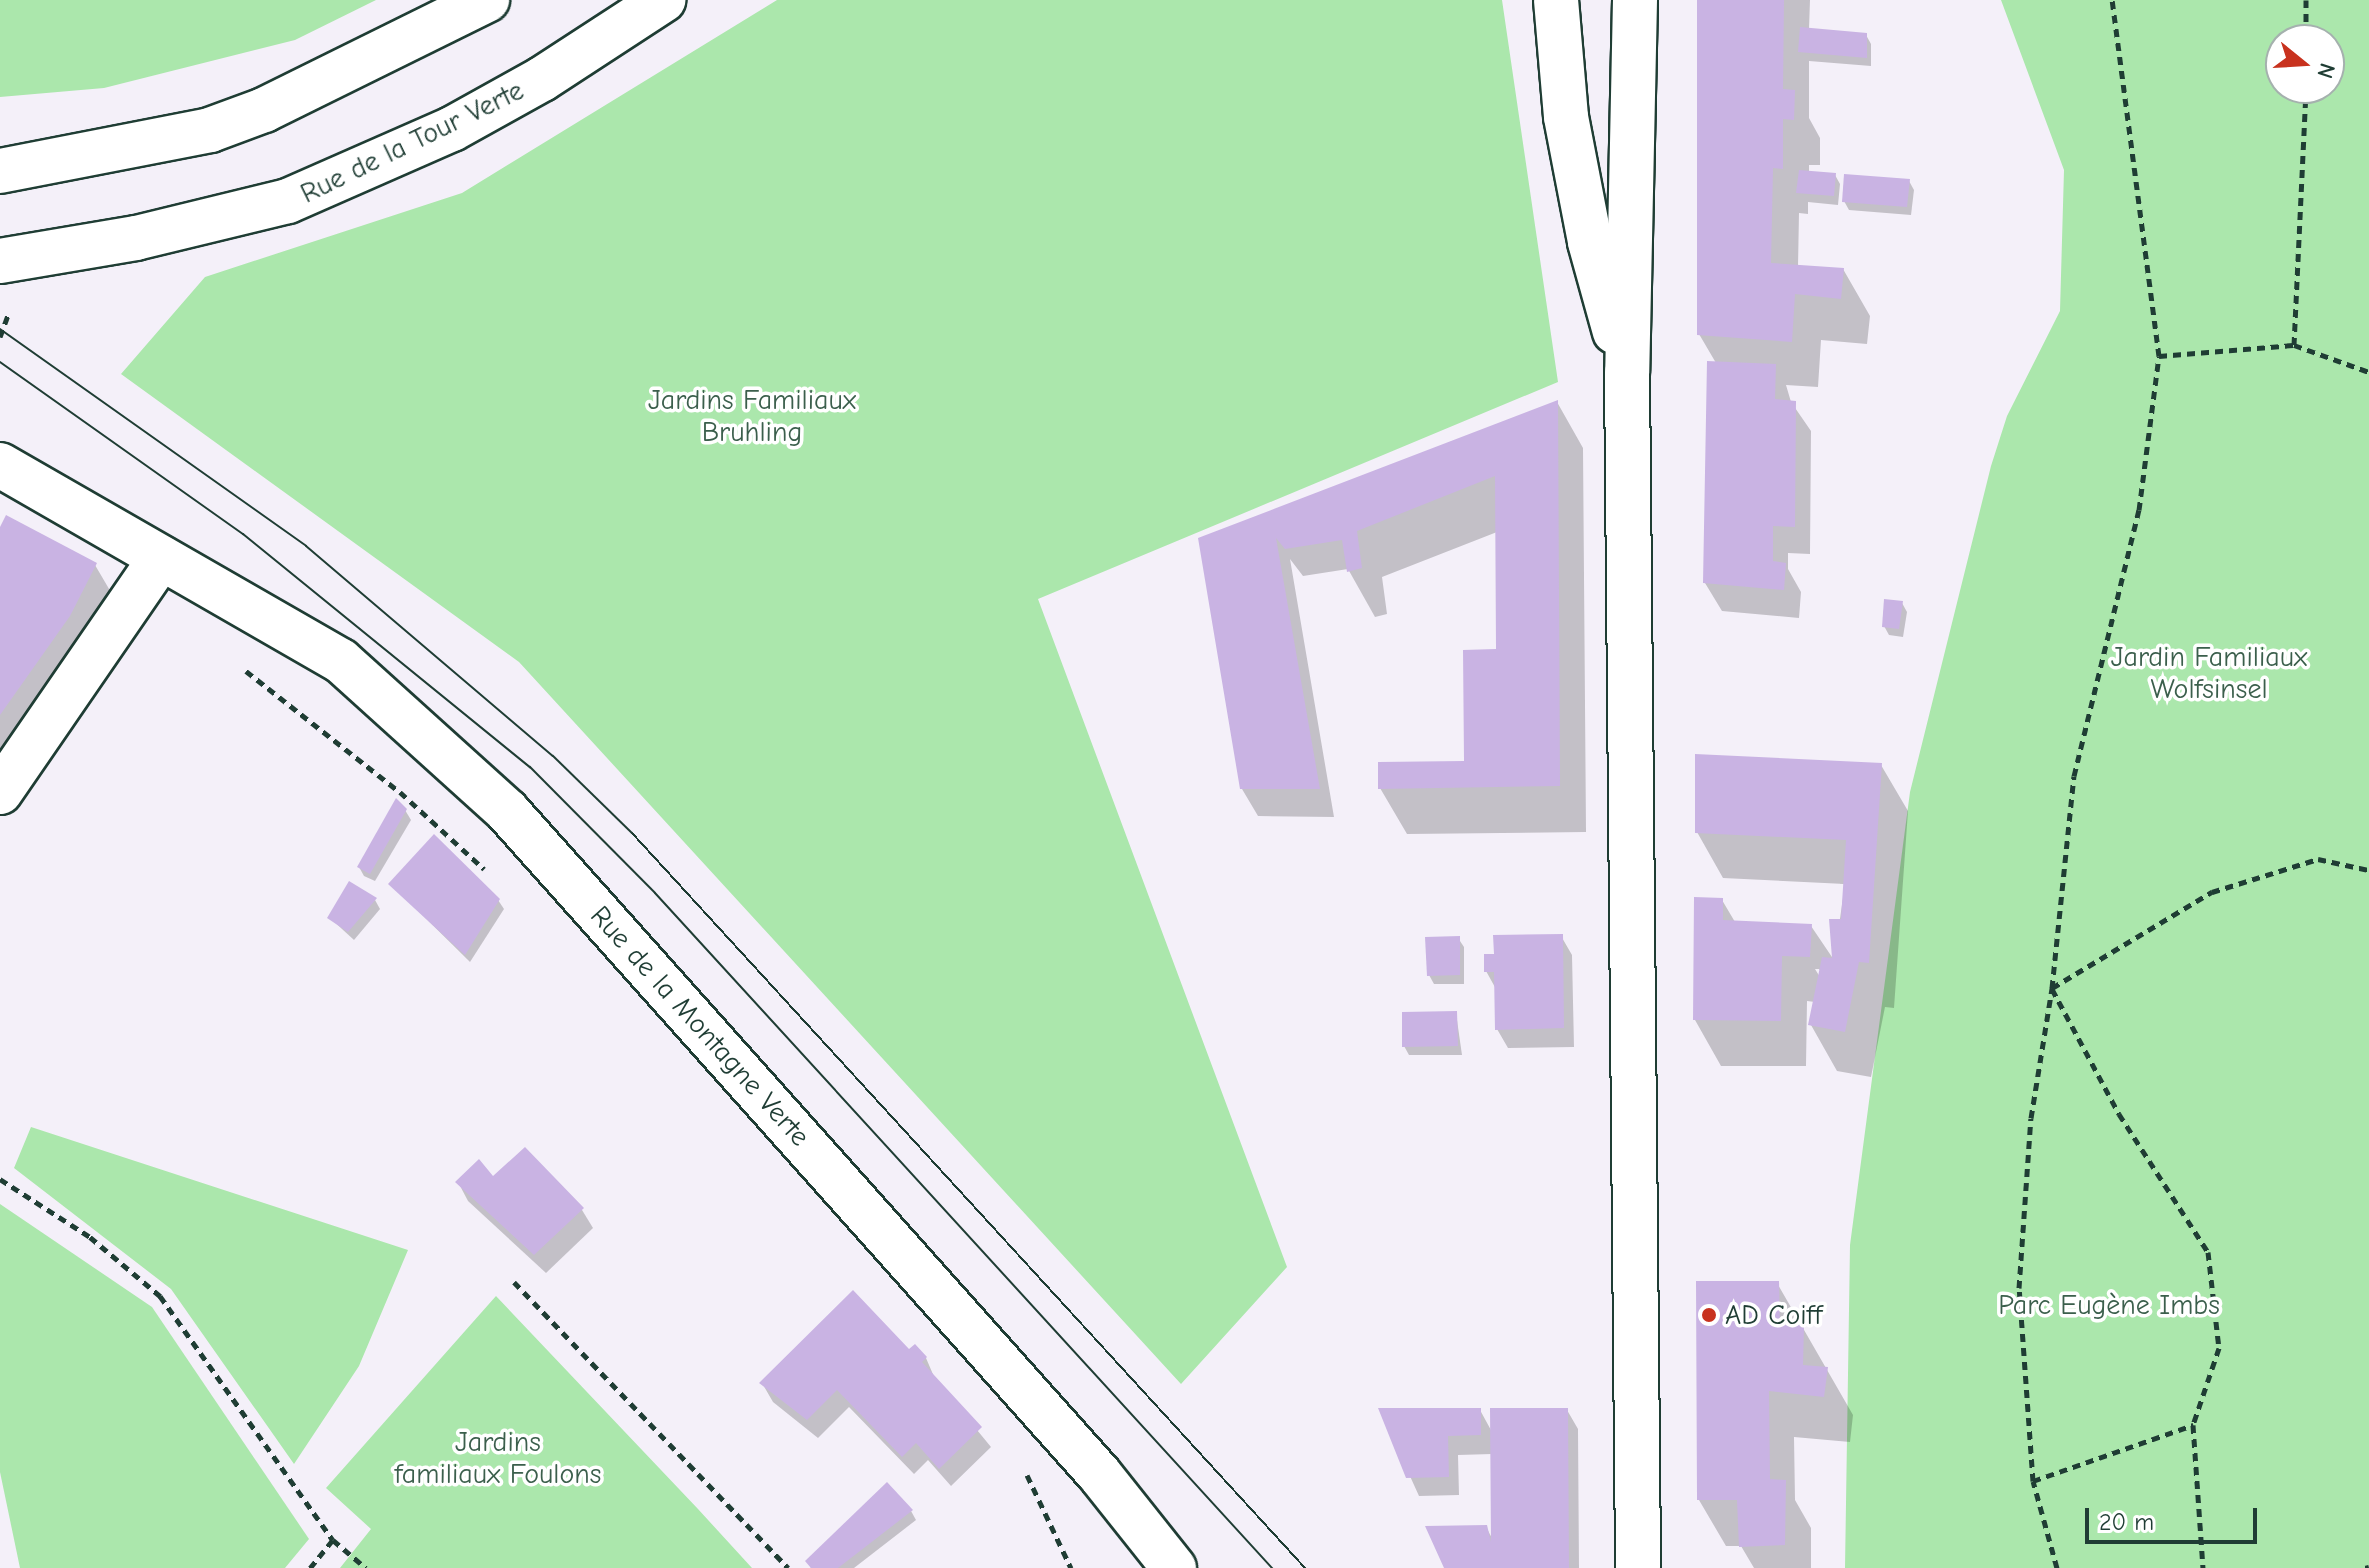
<!DOCTYPE html>
<html>
<head>
<meta charset="utf-8">
<style>
	body { margin:0 }
	#map { position:relative; width:2369px; height:1568px; overflow:hidden; background:#f4f0f9; font-family:"Comic Neue",sans-serif }
	div>[style] { position:absolute }
	.green>* { inset:0; background:#abe7ac }
	.shadow>* { inset:0; background:#0003 }
	.building>* { inset:0; background:#c9b3e3 }
	.path>* { height:5px; margin-top:-2.5px; transform-origin:0; background:repeating-linear-gradient(90deg,#1f3d34 0 8px,transparent 0 14px) }
	.roads { filter:drop-shadow(2px 0 #1f3d34) drop-shadow(-2px 0 #1f3d34) drop-shadow(0 2px #1f3d34) drop-shadow(0 -2px #1f3d34) }
	.street>* { height:44px; margin:-22px; padding:0 22px; transform-origin:22px; border-radius:22px; background:#fff }
	.secondary>* { height:44px; margin:-22px; padding:0 22px; transform-origin:22px; border-radius:22px; background:#fff }
	.tram>* { height:2px; margin:-1px; padding:0 1px; transform-origin:1px; border-radius:1px; background:#1f3d34 }
	.dots>* { width:22px; height:22px; translate:-50% -50%; box-sizing:border-box; border:4px solid #fff; border-radius:50% }
	span { translate:-50% -50%; white-space:nowrap; text-align:center; line-height:1.15; -webkit-text-stroke:7px #fff; paint-order:stroke }
	.street-label { font-size:28px; color:#1f3d34 }
	.park-label { font-size:28px; color:#3b5f4c }
	.poi-label { font-size:28px; color:#1f3d34 }
	.left { translate:0 -50%; text-align:left }
	.north { position:absolute; left:2265px; top:24px; width:80px; height:80px; box-sizing:border-box; background:#fff; border:2px solid #a5b1ae; border-radius:50%; rotate:108deg; font-size:22px; font-weight:700; line-height:32px; text-align:center; color:#1f3d34 }
	.north::after { content:''; display:block; margin:auto; width:28px; height:36px; background:#c8321e; clip-path:polygon(50% 0,100% 100%,50% 72%,0 100%) }
	.scale { position:absolute; left:2085px; top:1508px; width:172px; height:36px; box-sizing:border-box; border:4px solid #1f3d34; border-top:0; padding-left:10px; font-size:24px; line-height:28px; white-space:nowrap; color:#1f3d34; -webkit-text-stroke:6px #fff; paint-order:stroke }
</style>
</head>
<body>
<div id="map">
	<div class="green">
		<div style="clip-path:polygon(0 0,376px 0,295px 40px,104px 88px,0 97px)"></div>
		<div style="clip-path:polygon(777px 0,1502px 0,1558px 382px,1038px 599px,1287px 1267px,1181px 1384px,519px 662px,121px 374px,205px 277px,462px 193px)"></div>
		<div style="clip-path:polygon(evenodd,2001px 0,2369px 0,2369px 1568px,1845px 1568px,1850px 1245px,1910px 792px,1991px 466px,2007px 416px,2060px 311px,2064px 170px,2001px 0,2281px 40px,2329px 40px,2329px 88px,2281px 88px,2281px 40px)"></div>
		<div style="clip-path:polygon(31px 1127px,408px 1250px,359px 1366px,294px 1464px,171px 1289px,14px 1168px)"></div>
		<div style="clip-path:polygon(0 1204px,152px 1307px,309px 1539px,285px 1568px,20px 1568px,0 1472px)"></div>
		<div style="clip-path:polygon(496px 1296px,698px 1509px,752px 1568px,340px 1568px,371px 1529px,326px 1488px)"></div>
	</div>
	<div class="shadow">
		<div style="clip-path:polygon(1700px 0,1810px 0,1809px 29px,1866px 35px,1871px 44px,1871px 66px,1809px 61px,1809px 118px,1820px 138px,1820px 165px,1809px 165px,1809px 173px,1835px 175px,1840px 184px,1838px 205px,1808px 202px,1808px 214px,1799px 213px,1798px 267px,1843px 269px,1870px 316px,1867px 344px,1821px 340px,1818px 387px,1786px 385px,1791px 402px,1811px 431px,1810px 554px,1788px 553px,1788px 569px,1801px 592px,1799px 618px,1722px 611px,1705px 583px,1716px 363px,1699px 334px)"></div>
		<div style="clip-path:polygon(1909px 181px,1914px 190px,1911px 215px,1849px 210px,1844px 201px)"></div>
		<div style="clip-path:polygon(1557px 402px,1583px 448px,1586px 832px,1407px 834px,1380px 788px,1466px 763px,1498px 651px,1497px 532px,1382px 577px,1387px 614px,1375px 617px,1348px 569px,1303px 576px,1290px 559px,1334px 817px,1258px 816px,1242px 789px,1200px 540px)"></div>
		<div style="clip-path:polygon(0 531px,95px 565px,122px 611px,96px 661px,71px 647px,0 750px)"></div>
		<div style="clip-path:polygon(1902px 603px,1907px 612px,1903px 637px,1889px 635px,1884px 626px)"></div>
		<div style="clip-path:polygon(evenodd,1881px 765px,1908px 811px,1894px 1008px,1885px 1007px,1871px 1077px,1837px 1071px,1811px 1025px,1815px 1002px,1807px 1001px,1806px 1066px,1721px 1066px,1695px 1020px,1722px 900px,1735px 922px,1811px 926px,1834px 960px,1845px 884px,1723px 878px,1697px 832px,1881px 765px,1815px 969px,1819px 969px,1826px 980px,1823px 982px,1815px 969px)"></div>
		<div style="clip-path:polygon(405px 810px,411px 820px,375px 881px,364px 876px,359px 867px)"></div>
		<div style="clip-path:polygon(391px 884px,498px 900px,504px 909px,470px 962px)"></div>
		<div style="clip-path:polygon(375px 900px,380px 909px,354px 940px,330px 918px)"></div>
		<div style="clip-path:polygon(1561px 936px,1572px 955px,1574px 1047px,1508px 1048px,1497px 1029px,1496px 989px,1486px 971px,1496px 956px)"></div>
		<div style="clip-path:polygon(1458px 938px,1464px 947px,1464px 984px,1434px 984px,1429px 975px)"></div>
		<div style="clip-path:polygon(1456px 1013px,1462px 1055px,1409px 1055px,1404px 1046px)"></div>
		<div style="clip-path:polygon(493px 1179px,582px 1210px,593px 1228px,546px 1273px,468px 1201px,458px 1182px)"></div>
		<div style="clip-path:polygon(1777px 1283px,1853px 1415px,1850px 1442px,1794px 1437px,1795px 1500px,1811px 1528px,1811px 1568px,1754px 1568px,1741px 1546px,1726px 1546px,1699px 1500px)"></div>
		<div style="clip-path:polygon(908px 1352px,926px 1358px,935px 1379px,991px 1447px,951px 1486px,928px 1460px,914px 1474px,849px 1407px,818px 1438px,773px 1402px,762px 1383px)"></div>
		<div style="clip-path:polygon(1380px 1410px,1480px 1410px,1492px 1432px,1567px 1410px,1578px 1429px,1579px 1568px,1446px 1568px,1486px 1527px,1493px 1540px,1492px 1454px,1458px 1455px,1459px 1495px,1419px 1496px)"></div>
		<div style="clip-path:polygon(911px 1511px,916px 1520px,854px 1568px,811px 1568px,807px 1562px)"></div>
	</div>
	<div class="building">
		<div style="clip-path:polygon(1697px 0,1784px 0,1783px 89px,1795px 90px,1794px 120px,1783px 119px,1783px 169px,1773px 168px,1771px 263px,1844px 268px,1841px 299px,1795px 294px,1792px 342px,1697px 335px)"></div>
		<div style="clip-path:polygon(1800px 27px,1867px 33px,1867px 58px,1798px 52px)"></div>
		<div style="clip-path:polygon(1799px 170px,1836px 173px,1834px 196px,1796px 193px)"></div>
		<div style="clip-path:polygon(1844px 174px,1910px 179px,1907px 207px,1842px 202px)"></div>
		<div style="clip-path:polygon(1707px 361px,1776px 364px,1775px 399px,1796px 401px,1795px 527px,1773px 526px,1773px 561px,1786px 563px,1784px 590px,1703px 583px)"></div>
		<div style="clip-path:polygon(1558px 400px,1560px 786px,1378px 789px,1378px 762px,1464px 761px,1463px 650px,1496px 649px,1495px 476px,1357px 531px,1362px 568px,1347px 572px,1342px 540px,1285px 549px,1276px 538px,1320px 789px,1240px 789px,1198px 538px)"></div>
		<div style="clip-path:polygon(6px 515px,97px 563px,70px 616px,0 715px,0 527px)"></div>
		<div style="clip-path:polygon(1884px 599px,1903px 601px,1899px 629px,1882px 627px)"></div>
		<div style="clip-path:polygon(1695px 754px,1882px 763px,1869px 963px,1859px 962px,1845px 1032px,1808px 1025px,1822px 957px,1832px 958px,1829px 919px,1841px 919px,1846px 840px,1695px 833px)"></div>
		<div style="clip-path:polygon(396px 798px,407px 809px,370px 874px,357px 867px)"></div>
		<div style="clip-path:polygon(434px 834px,500px 899px,465px 955px,388px 884px)"></div>
		<div style="clip-path:polygon(349px 881px,377px 898px,348px 932px,327px 918px)"></div>
		<div style="clip-path:polygon(1694px 897px,1723px 898px,1723px 920px,1812px 924px,1810px 957px,1782px 956px,1781px 1021px,1693px 1020px)"></div>
		<div style="clip-path:polygon(1563px 934px,1564px 1028px,1495px 1030px,1494px 972px,1484px 972px,1484px 954px,1494px 954px,1493px 935px)"></div>
		<div style="clip-path:polygon(1460px 936px,1460px 975px,1427px 976px,1425px 937px)"></div>
		<div style="clip-path:polygon(1457px 1011px,1458px 1046px,1402px 1047px,1402px 1012px)"></div>
		<div style="clip-path:polygon(525px 1147px,584px 1208px,534px 1255px,455px 1182px,479px 1159px,493px 1176px)"></div>
		<div style="clip-path:polygon(1696px 1281px,1779px 1281px,1780px 1325px,1804px 1325px,1803px 1365px,1828px 1367px,1824px 1397px,1769px 1391px,1770px 1479px,1786px 1480px,1785px 1545px,1739px 1547px,1737px 1500px,1697px 1500px)"></div>
		<div style="clip-path:polygon(853px 1290px,909px 1349px,915px 1344px,927px 1357px,922px 1362px,982px 1427px,939px 1469px,916px 1443px,902px 1457px,837px 1390px,807px 1420px,759px 1383px)"></div>
		<div style="clip-path:polygon(1378px 1408px,1481px 1408px,1481px 1435px,1448px 1436px,1449px 1477px,1406px 1478px)"></div>
		<div style="clip-path:polygon(1490px 1408px,1568px 1408px,1569px 1568px,1444px 1568px,1425px 1526px,1487px 1525px,1491px 1542px)"></div>
		<div style="clip-path:polygon(887px 1482px,913px 1510px,838px 1568px,811px 1568px,805px 1561px)"></div>
	</div>
	<div class="path">
		<div style="left:2306px;top:0;width:40px;rotate:90deg"></div>
		<div style="left:0;top:337px;width:27px;rotate:-70deg"></div>
		<div style="left:2294px;top:345px;width:257px;rotate:-87.3deg"></div>
		<div style="left:2159px;top:356px;width:135px;rotate:-4.7deg"></div>
		<div style="left:2294px;top:345px;width:80px;rotate:19.8deg"></div>
		<div style="left:246px;top:671px;width:196px;rotate:38.2deg"></div>
		<div style="left:400px;top:792px;width:114px;rotate:42.5deg"></div>
		<div style="left:2052px;top:988px;width:187px;rotate:-31deg"></div>
		<div style="left:2212px;top:892px;width:111px;rotate:-17.3deg"></div>
		<div style="left:2318px;top:859px;width:52px;rotate:12.2deg"></div>
		<div style="left:2052px;top:989px;width:142px;rotate:61.8deg"></div>
		<div style="left:2119px;top:1114px;width:164px;rotate:57.2deg"></div>
		<div style="left:2208px;top:1252px;width:97px;rotate:83.5deg"></div>
		<div style="left:2219px;top:1348px;width:81px;rotate:108.7deg"></div>
		<div style="left:2193px;top:1425px;width:143px;rotate:86deg"></div>
		<div style="left:0;top:1179px;width:107px;rotate:32.8deg"></div>
		<div style="left:90px;top:1237px;width:92px;rotate:40.1deg"></div>
		<div style="left:160px;top:1296px;width:299px;rotate:54.7deg"></div>
		<div style="left:333px;top:1540px;width:43px;rotate:40.3deg"></div>
		<div style="left:514px;top:1282px;width:396px;rotate:46.2deg"></div>
		<div style="left:1027px;top:1475px;width:103px;rotate:64.7deg"></div>
		<div style="left:2033px;top:1481px;width:170px;rotate:-19.3deg"></div>
		<div style="left:310px;top:1568px;width:36px;rotate:-51deg"></div>
		<div style="left:2057px;top:1568px;width:90px;rotate:-105.4deg"></div>
		<div style="left:2033px;top:1481px;width:194px;rotate:-94.1deg"></div>
		<div style="left:2019px;top:1288px;width:170px;rotate:-86deg"></div>
		<div style="left:2031px;top:1118px;width:132px;rotate:-80.8deg"></div>
		<div style="left:2052px;top:988px;width:213px;rotate:-84.1deg"></div>
		<div style="left:2074px;top:776px;width:274px;rotate:-76.3deg"></div>
		<div style="left:2139px;top:510px;width:155px;rotate:-82.6deg"></div>
		<div style="left:2159px;top:356px;width:359px;rotate:-97.5deg"></div>
		<div style="left:2365px;top:1568px;width:4px;rotate:-14deg"></div>
	</div>
	<div class="roads">
		<div class="street">
			<div style="left:0;top:465px;width:393px;rotate:29.9deg"></div>
			<div style="left:341px;top:661px;width:224px;rotate:42.1deg"></div>
			<div style="left:507px;top:811px;width:890px;rotate:48.23deg"></div>
			<div style="left:1100px;top:1475px;width:119px;rotate:51.5deg"></div>
			<div style="left:0;top:792px;width:284px;rotate:-55.5deg"></div>
		</div>
		<div class="secondary">
			<div style="left:1556px;top:0;width:117px;rotate:85.1deg"></div>
			<div style="left:1566px;top:117px;width:127px;rotate:79.1deg"></div>
			<div style="left:1590px;top:242px;width:93px;rotate:74.5deg"></div>
			<div style="left:1635px;top:0;width:372px;rotate:91.2deg"></div>
			<div style="left:1627px;top:372px;width:1196px;rotate:89.47deg"></div>
			<div style="left:0;top:171px;width:214px;rotate:-11deg"></div>
			<div style="left:210px;top:130px;width:58px;rotate:-20.3deg"></div>
			<div style="left:264px;top:110px;width:249px;rotate:-26.3deg"></div>
			<div style="left:0;top:261px;width:138px;rotate:-9.6deg"></div>
			<div style="left:136px;top:238px;width:156px;rotate:-13.7deg"></div>
			<div style="left:288px;top:201px;width:179px;rotate:-23.7deg"></div>
			<div style="left:452px;top:129px;width:103px;rotate:-29.1deg"></div>
			<div style="left:542px;top:79px;width:145px;rotate:-33.1deg"></div>
		</div>
	</div>
	<div class="tram">
		<div style="left:0;top:329px;width:375px;rotate:35.3deg"></div>
		<div style="left:306px;top:546px;width:324px;rotate:40.4deg"></div>
		<div style="left:553px;top:756px;width:110px;rotate:44.3deg"></div>
		<div style="left:632px;top:833px;width:997px;rotate:47.52deg"></div>
		<div style="left:0;top:362px;width:298px;rotate:35.3deg"></div>
		<div style="left:243px;top:534px;width:370px;rotate:39.1deg"></div>
		<div style="left:530px;top:767px;width:177px;rotate:45.2deg"></div>
		<div style="left:655px;top:893px;width:915px;rotate:47.57deg"></div>
	</div>
	<div class="dots">
		<div style="left:1709px;top:1315px;background:#c8321e"></div>
	</div>
	<div class="street-label">
		<span style="left:412px;top:142px;rotate:-26deg">Rue de la Tour Verte</span>
		<span style="left:700px;top:1026px;rotate:48deg">Rue de la Montagne Verte</span>
	</div>
	<div class="park-label">
		<span style="left:752px;top:416px">Jardins Familiaux<br>Bruhling</span>
		<span style="left:2209px;top:673px">Jardin Familiaux<br>Wolfsinsel</span>
		<span style="left:2109px;top:1305px">Parc Eugène Imbs</span>
		<span style="left:498px;top:1458px">Jardins<br>familiaux Foulons</span>
	</div>
	<div class="poi-label">
		<span class="left" style="left:1725px;top:1315px">AD Coiff</span>
	</div>
	<div class="north">N</div>
	<div class="scale">20 m</div>
</div>
</body>
</html>
